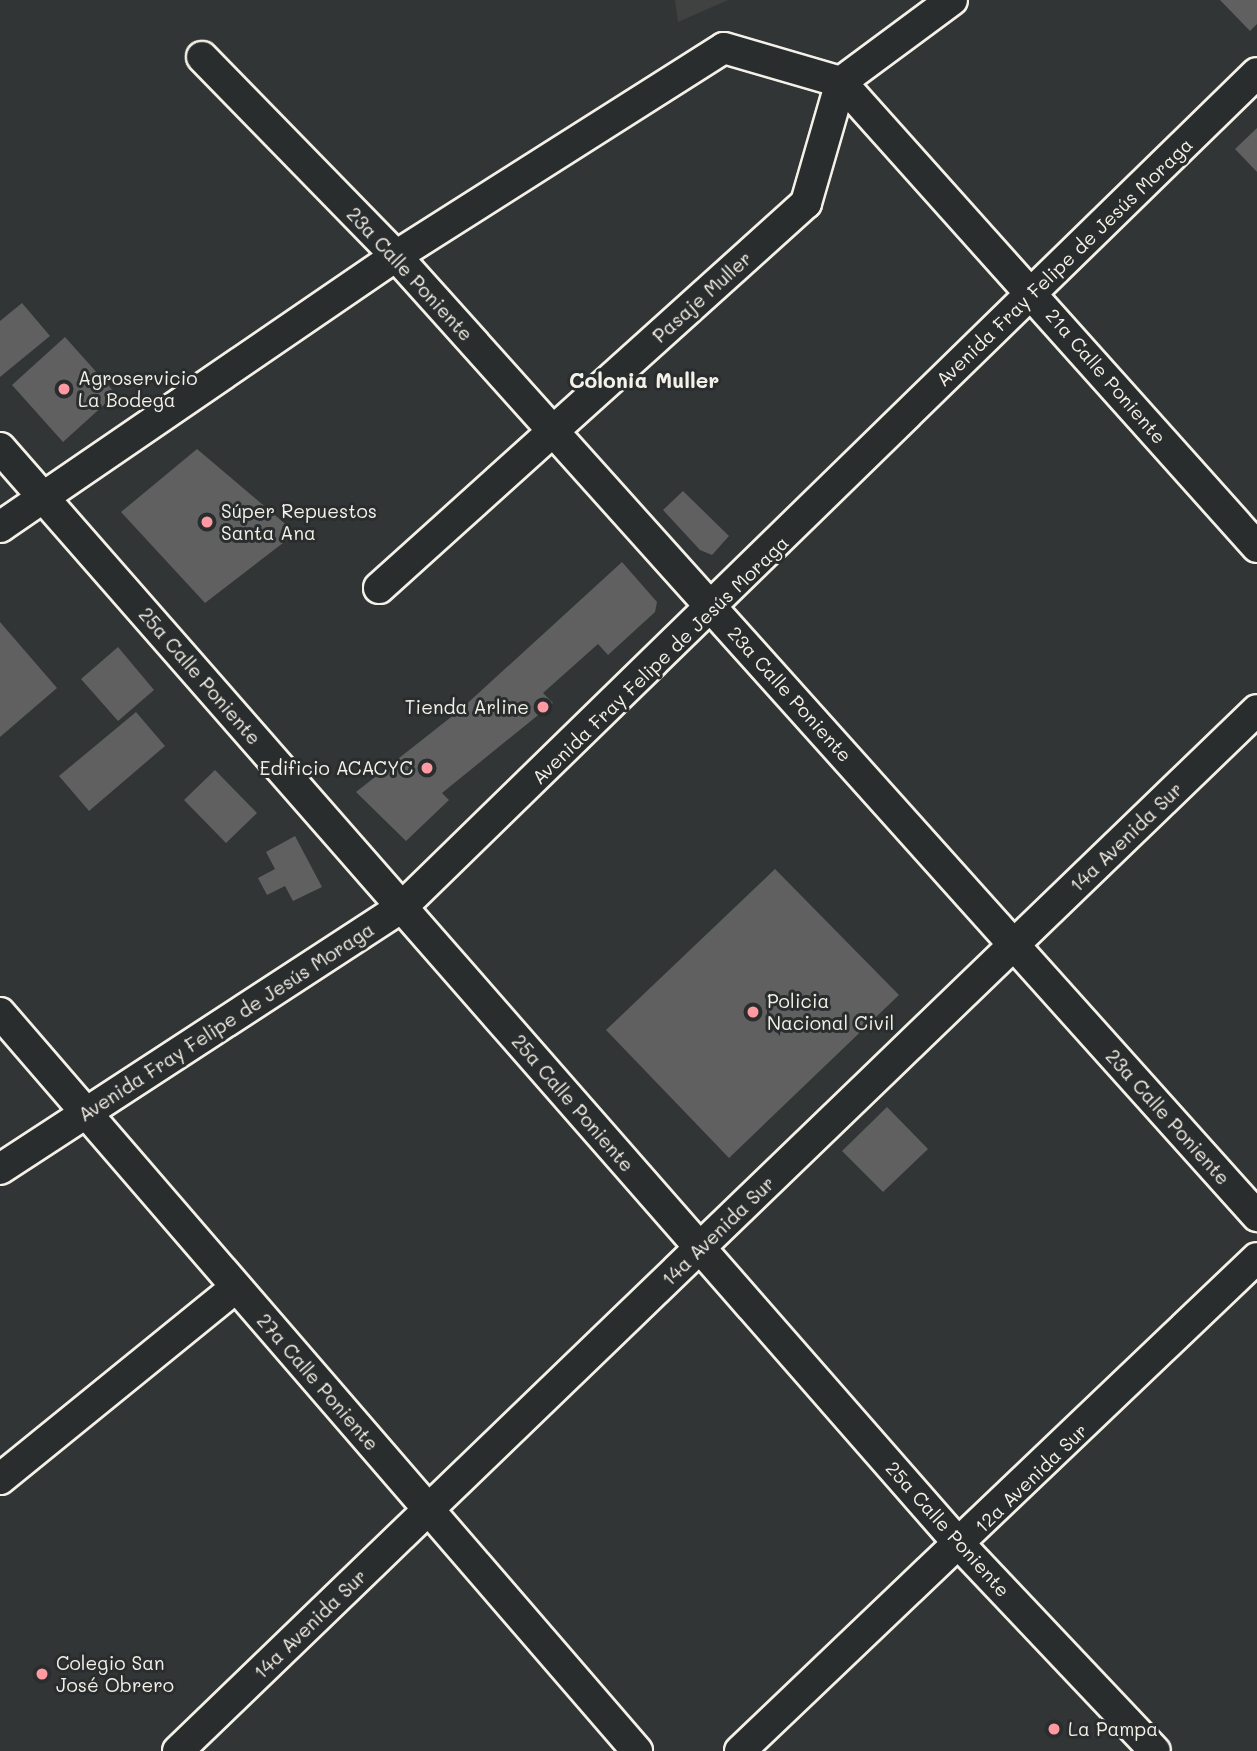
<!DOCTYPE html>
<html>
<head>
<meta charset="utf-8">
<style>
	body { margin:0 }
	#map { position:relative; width:1257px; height:1751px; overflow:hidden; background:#323535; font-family:Mali,sans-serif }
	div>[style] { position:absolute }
	.built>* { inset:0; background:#404242 }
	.building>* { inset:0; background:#5f605f }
	.roads { filter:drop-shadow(2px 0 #f4f1e8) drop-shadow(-2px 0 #f4f1e8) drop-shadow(0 2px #f4f1e8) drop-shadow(0 -2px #f4f1e8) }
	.minor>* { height:30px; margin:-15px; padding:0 15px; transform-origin:15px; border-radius:15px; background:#2a2d2e }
	.dots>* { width:19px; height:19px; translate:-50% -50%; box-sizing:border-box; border:4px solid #2a2d2e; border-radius:50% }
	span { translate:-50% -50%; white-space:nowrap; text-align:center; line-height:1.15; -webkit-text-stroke:6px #2a2d2e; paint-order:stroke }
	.street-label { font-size:19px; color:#f4f1e8 }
	.poi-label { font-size:19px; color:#f4f1e8 }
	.left { translate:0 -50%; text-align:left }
	.right { translate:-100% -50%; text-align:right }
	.neighbourhood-label { font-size:21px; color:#f4f1e8; font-weight:700 }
</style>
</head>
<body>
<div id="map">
	<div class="built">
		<div style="clip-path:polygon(675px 0,728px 0,678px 22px)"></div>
	</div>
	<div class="building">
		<div style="clip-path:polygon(1220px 0,1257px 0,1257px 24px,1250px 31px)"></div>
		<div style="clip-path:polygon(1257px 128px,1257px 172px,1235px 149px)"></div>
		<div style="clip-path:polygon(22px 303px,50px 336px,0 377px,0 321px)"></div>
		<div style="clip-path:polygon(65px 337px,116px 394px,63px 442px,12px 385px)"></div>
		<div style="clip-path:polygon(197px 449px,296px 533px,205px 603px,121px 512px)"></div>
		<div style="clip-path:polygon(683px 491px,729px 536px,712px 555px,700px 550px,663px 510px)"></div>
		<div style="clip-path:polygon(622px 562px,657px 602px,655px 612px,608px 655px,598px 644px,543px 693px,553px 703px,442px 793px,449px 800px,406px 841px,356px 792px,460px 710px)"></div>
		<div style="clip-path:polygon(0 622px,57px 688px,0 737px)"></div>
		<div style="clip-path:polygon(118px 647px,154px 690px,118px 721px,81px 679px)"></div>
		<div style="clip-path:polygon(136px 712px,165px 746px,89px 811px,59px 776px)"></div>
		<div style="clip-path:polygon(215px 770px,257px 813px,226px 843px,184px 800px)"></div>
		<div style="clip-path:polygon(295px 836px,322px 887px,293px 901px,285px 886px,267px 895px,258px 878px,275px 869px,266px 852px)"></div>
		<div style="clip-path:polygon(775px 869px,899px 995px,729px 1158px,606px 1030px)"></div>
		<div style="clip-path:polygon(887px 1107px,928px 1149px,883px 1192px,842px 1151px)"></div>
	</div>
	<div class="roads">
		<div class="minor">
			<div style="left:202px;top:57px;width:278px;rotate:45.7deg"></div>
			<div style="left:396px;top:256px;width:1290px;rotate:48.11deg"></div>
			<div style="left:841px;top:82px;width:624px;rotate:48.18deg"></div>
			<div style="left:841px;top:82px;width:138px;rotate:-36.5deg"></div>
			<div style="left:0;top:448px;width:1459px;rotate:48.81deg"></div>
			<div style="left:961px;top:1546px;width:282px;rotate:46.6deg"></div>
			<div style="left:0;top:527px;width:480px;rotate:-34.4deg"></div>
			<div style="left:396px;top:256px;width:388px;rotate:-32.4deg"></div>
			<div style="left:724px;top:48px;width:122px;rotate:16.2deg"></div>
			<div style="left:379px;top:588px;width:575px;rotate:-42.04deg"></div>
			<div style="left:806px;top:203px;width:126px;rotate:-73.9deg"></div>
			<div style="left:0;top:1013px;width:975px;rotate:49.2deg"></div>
			<div style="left:0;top:1169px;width:480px;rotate:-33.1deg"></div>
			<div style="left:402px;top:907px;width:1194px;rotate:-44.29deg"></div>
			<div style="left:0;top:1479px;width:304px;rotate:-39.1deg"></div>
			<div style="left:178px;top:1751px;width:1499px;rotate:-43.97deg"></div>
			<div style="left:740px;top:1751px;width:714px;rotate:-43.64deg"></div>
		</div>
	</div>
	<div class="dots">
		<div style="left:64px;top:389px;background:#ff9aa2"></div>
		<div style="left:207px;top:522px;background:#ff9aa2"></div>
		<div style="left:543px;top:707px;background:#ff9aa2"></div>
		<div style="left:427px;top:768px;background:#ff9aa2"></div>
		<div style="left:753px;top:1012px;background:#ff9aa2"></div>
		<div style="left:42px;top:1674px;background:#ff9aa2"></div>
		<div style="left:1054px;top:1729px;background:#ff9aa2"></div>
	</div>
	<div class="street-label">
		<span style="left:1064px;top:262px;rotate:-44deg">Avenida Fray Felipe de Jesús Moraga</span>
		<span style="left:410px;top:274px;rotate:47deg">23a Calle Poniente</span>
		<span style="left:702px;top:297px;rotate:-42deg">Pasaje Muller</span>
		<span style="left:1106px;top:376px;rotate:49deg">21a Calle Poniente</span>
		<span style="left:660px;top:660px;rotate:-44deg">Avenida Fray Felipe de Jesús Moraga</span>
		<span style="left:200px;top:676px;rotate:49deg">25a Calle Poniente</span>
		<span style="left:790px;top:694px;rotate:48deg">23a Calle Poniente</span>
		<span style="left:1126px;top:837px;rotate:-44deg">14a Avenida Sur</span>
		<span style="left:226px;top:1022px;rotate:-33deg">Avenida Fray Felipe de Jesús Moraga</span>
		<span style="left:573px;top:1103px;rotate:49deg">25a Calle Poniente</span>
		<span style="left:1168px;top:1117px;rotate:48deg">23a Calle Poniente</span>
		<span style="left:718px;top:1231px;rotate:-44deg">14a Avenida Sur</span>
		<span style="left:318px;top:1382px;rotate:49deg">27a Calle Poniente</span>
		<span style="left:1031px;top:1478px;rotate:-44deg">12a Avenida Sur</span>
		<span style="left:948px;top:1529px;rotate:48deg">25a Calle Poniente</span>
		<span style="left:310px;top:1624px;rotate:-44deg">14a Avenida Sur</span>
	</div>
	<div class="poi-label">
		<span class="left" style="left:78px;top:389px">Agroservicio<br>La Bodega</span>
		<span class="left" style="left:221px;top:522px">Súper Repuestos<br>Santa Ana</span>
		<span class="right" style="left:529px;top:707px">Tienda Arline</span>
		<span class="right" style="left:413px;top:768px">Edificio ACACYC</span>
		<span class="left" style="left:767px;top:1012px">Policia<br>Nacional Civil</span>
		<span class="left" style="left:56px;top:1674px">Colegio San<br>José Obrero</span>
		<span class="left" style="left:1068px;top:1729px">La Pampa</span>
	</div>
	<div class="neighbourhood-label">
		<span style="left:644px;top:380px">Colonia Muller</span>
	</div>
</div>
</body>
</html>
